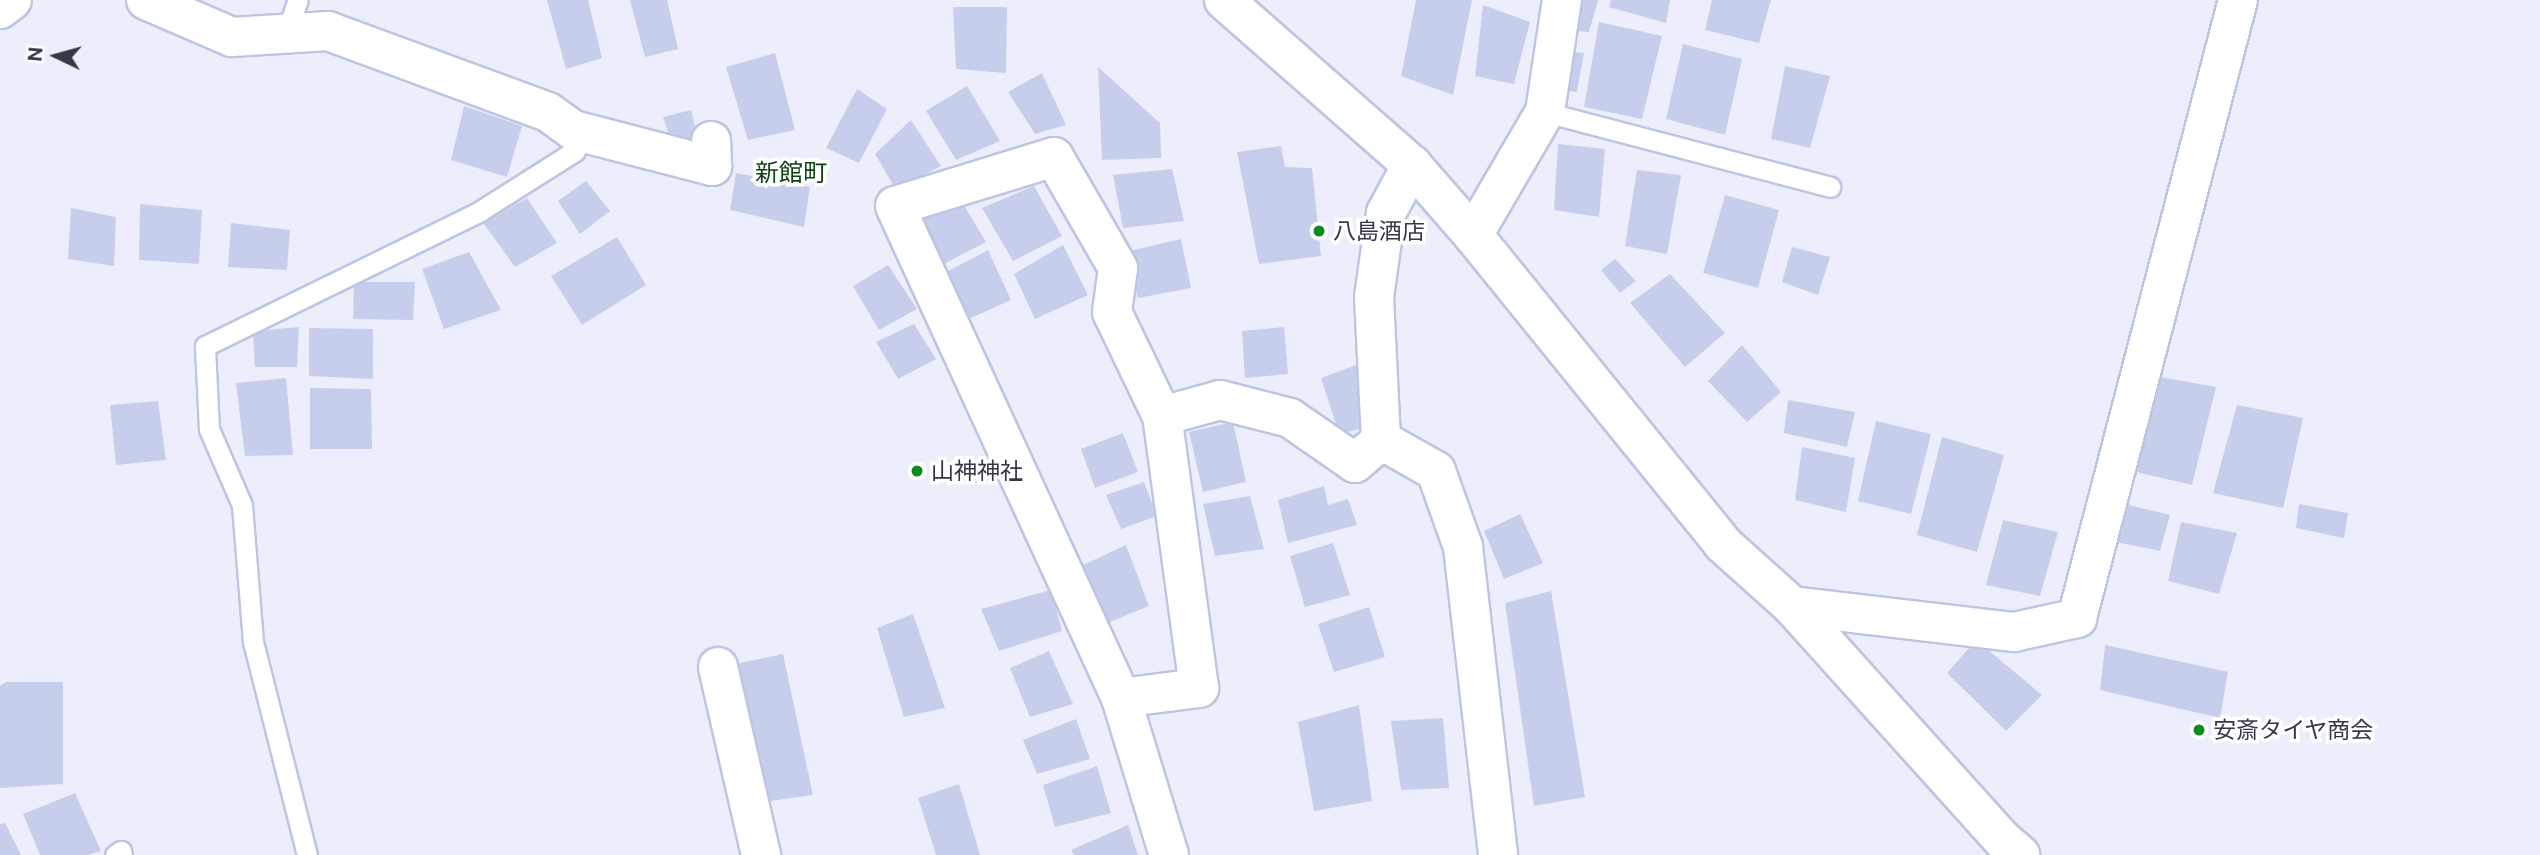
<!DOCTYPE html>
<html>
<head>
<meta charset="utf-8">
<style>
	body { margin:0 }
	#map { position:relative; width:2540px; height:855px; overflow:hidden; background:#eceffb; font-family:"Public Sans","Noto Sans JP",sans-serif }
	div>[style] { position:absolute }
	.building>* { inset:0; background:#c7ceec }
	.roads { filter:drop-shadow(2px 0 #bec5e3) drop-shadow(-2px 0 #bec5e3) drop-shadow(0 2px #bec5e3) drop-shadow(0 -2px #bec5e3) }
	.lane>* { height:19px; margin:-9.5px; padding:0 9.5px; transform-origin:9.5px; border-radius:9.5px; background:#fff }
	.street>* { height:38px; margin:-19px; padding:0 19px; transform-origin:19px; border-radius:19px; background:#fff }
	.secondary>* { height:38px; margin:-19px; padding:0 19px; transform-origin:19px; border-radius:19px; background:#fff }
	.dots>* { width:19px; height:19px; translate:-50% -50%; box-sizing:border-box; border:4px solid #fff; border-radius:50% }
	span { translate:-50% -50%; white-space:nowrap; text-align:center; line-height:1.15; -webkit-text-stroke:7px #fff; paint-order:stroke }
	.poi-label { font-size:23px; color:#363845 }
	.left { translate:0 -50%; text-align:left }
	.neighbourhood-label { font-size:24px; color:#0c440f }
	.north { position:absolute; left:21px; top:21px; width:70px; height:70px; -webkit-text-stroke:5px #fff; paint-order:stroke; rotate:275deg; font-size:19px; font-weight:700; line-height:28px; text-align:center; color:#363845 }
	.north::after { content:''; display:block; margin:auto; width:24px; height:32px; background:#363845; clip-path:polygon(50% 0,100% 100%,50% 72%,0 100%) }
</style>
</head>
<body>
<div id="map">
	<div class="building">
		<div style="clip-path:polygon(547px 0,588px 0,602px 58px,566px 69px)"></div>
		<div style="clip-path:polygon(630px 0,667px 0,678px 49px,645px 57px)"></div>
		<div style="clip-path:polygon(1416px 0,1472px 0,1453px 95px,1401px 76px)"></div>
		<div style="clip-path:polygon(1569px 0,1598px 0,1589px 32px,1566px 30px)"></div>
		<div style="clip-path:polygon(1611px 0,1670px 0,1666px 23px,1609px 7px)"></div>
		<div style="clip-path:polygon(1712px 0,1771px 0,1759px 43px,1705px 30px)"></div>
		<div style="clip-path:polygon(1483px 5px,1530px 22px,1514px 84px,1475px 76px)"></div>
		<div style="clip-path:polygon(953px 7px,1007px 7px,1006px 73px,956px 69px)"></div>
		<div style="clip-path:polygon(1599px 22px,1662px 36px,1642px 119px,1584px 107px)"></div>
		<div style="clip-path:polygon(1683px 44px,1742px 59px,1725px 135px,1666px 119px)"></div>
		<div style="clip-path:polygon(1564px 51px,1584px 53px,1577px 92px,1558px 90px)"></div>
		<div style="clip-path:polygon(775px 53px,795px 130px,748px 140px,726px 67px)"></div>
		<div style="clip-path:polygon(1785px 66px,1830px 76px,1810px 148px,1771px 139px)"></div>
		<div style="clip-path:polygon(1098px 67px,1160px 123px,1161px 158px,1102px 160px)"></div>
		<div style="clip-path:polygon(1042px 73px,1066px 125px,1035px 134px,1008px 92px)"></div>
		<div style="clip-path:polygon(967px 86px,1000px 141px,956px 160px,926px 111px)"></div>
		<div style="clip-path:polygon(857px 89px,887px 109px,859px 163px,826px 148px)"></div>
		<div style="clip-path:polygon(464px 106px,522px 126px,507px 177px,451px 160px)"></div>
		<div style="clip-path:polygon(691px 110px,700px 147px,673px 148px,663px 117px)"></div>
		<div style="clip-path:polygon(911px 120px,941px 166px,896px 190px,875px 154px)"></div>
		<div style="clip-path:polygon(1558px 144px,1605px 149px,1599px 217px,1554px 210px)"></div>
		<div style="clip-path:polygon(1281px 146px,1285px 167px,1312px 168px,1321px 256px,1259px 264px,1237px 152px)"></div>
		<div style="clip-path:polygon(1172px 169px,1184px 221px,1123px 228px,1113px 175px)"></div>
		<div style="clip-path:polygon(1637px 170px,1681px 175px,1667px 254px,1625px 246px)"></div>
		<div style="clip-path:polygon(736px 173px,810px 187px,804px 227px,730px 210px)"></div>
		<div style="clip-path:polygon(586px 181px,610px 211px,580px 234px,558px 201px)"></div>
		<div style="clip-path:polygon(1034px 186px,1062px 236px,1013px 261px,982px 208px)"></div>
		<div style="clip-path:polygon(1725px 195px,1779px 210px,1758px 288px,1703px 273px)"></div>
		<div style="clip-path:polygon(527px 198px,557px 243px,515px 267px,483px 223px)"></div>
		<div style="clip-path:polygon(960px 199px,986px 242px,940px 266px,918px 214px)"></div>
		<div style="clip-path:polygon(140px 204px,202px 210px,199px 264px,139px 260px)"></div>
		<div style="clip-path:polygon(71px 208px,116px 217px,114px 266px,68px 259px)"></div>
		<div style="clip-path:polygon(231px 223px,290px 230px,287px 270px,228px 267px)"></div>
		<div style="clip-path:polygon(617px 237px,646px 285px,582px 325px,551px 276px)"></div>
		<div style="clip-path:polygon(1181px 239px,1191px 288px,1138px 298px,1125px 252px)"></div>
		<div style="clip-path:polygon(1063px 245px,1088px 295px,1035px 319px,1014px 274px)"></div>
		<div style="clip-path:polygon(1792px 247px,1830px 257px,1818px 295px,1782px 282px)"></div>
		<div style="clip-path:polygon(988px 250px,1011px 300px,962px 322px,941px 275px)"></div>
		<div style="clip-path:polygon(469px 252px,501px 310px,444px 329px,422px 269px)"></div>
		<div style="clip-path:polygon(1615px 259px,1636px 281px,1620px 293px,1601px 270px)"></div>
		<div style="clip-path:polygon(888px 265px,917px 309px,879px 330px,853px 286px)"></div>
		<div style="clip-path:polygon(1670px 274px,1725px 333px,1685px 367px,1630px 303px)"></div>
		<div style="clip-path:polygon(354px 282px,415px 282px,413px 320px,353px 319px)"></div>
		<div style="clip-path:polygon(914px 324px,936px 359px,898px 379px,876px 342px)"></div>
		<div style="clip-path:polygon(299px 327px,297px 367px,255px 367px,253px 331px)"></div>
		<div style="clip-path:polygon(1284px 327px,1288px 374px,1245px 378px,1242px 331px)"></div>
		<div style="clip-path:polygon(309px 328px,373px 329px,373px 379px,309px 376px)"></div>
		<div style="clip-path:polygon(1742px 345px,1781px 392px,1747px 422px,1708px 381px)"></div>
		<div style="clip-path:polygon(1364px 362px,1372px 426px,1339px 434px,1321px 378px)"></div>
		<div style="clip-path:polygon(2155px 376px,2216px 387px,2192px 485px,2132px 471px)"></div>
		<div style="clip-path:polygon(286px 378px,293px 455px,245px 456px,236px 383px)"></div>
		<div style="clip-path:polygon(310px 388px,371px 389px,372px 449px,310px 449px)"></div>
		<div style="clip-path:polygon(1788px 400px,1855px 412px,1847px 447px,1784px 433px)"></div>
		<div style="clip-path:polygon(158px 401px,166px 460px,116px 465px,110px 405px)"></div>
		<div style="clip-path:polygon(2237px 405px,2303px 418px,2283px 508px,2213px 493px)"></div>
		<div style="clip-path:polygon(1876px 421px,1931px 434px,1911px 514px,1858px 501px)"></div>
		<div style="clip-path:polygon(1233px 422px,1246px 482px,1203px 492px,1189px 432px)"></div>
		<div style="clip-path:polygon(1123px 433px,1138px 472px,1095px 488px,1081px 449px)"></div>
		<div style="clip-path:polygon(1942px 437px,2004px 455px,1977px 552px,1917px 535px)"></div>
		<div style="clip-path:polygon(1802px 447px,1855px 458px,1846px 512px,1795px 500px)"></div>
		<div style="clip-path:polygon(1144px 482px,1157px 516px,1121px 529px,1106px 495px)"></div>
		<div style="clip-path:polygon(1324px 486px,1328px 505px,1348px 499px,1357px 525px,1288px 543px,1278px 500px)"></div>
		<div style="clip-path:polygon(1250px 496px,1264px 549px,1215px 556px,1203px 504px)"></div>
		<div style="clip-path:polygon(2121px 503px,2170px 515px,2160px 551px,2111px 541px)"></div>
		<div style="clip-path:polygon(2299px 504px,2348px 513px,2344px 538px,2296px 528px)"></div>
		<div style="clip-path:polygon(1520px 514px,1543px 563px,1504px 579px,1484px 531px)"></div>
		<div style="clip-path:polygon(2003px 520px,2058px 532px,2040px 596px,1986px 585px)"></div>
		<div style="clip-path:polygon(2181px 522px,2237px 533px,2219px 594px,2168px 581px)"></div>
		<div style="clip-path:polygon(1333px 543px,1350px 595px,1305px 607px,1290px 556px)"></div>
		<div style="clip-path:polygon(1126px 545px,1149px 606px,1105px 624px,1081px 566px)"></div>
		<div style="clip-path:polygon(1051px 590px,1062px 631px,999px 651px,981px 609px)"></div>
		<div style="clip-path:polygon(1551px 591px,1585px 797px,1534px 806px,1505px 603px)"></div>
		<div style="clip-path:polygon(1369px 607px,1385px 657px,1334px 672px,1318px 624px)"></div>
		<div style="clip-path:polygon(913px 614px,945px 708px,904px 717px,877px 628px)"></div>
		<div style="clip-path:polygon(1976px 640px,2042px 695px,2006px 731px,1947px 673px)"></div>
		<div style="clip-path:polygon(2105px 645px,2228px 672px,2220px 718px,2100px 690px)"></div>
		<div style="clip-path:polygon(1049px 651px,1073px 704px,1030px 717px,1010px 668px)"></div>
		<div style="clip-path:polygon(783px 654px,813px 795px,770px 801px,735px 664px)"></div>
		<div style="clip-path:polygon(6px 682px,63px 682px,63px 784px,0 788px,0 686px)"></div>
		<div style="clip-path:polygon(1359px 705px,1372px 801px,1314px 811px,1298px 722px)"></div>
		<div style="clip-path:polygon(1443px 718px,1449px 788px,1401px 790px,1391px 721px)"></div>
		<div style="clip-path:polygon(1076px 719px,1090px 759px,1037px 774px,1023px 740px)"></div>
		<div style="clip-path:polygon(1097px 766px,1111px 813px,1055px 827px,1043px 785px)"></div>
		<div style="clip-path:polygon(959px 784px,980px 855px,936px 855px,918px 798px)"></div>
		<div style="clip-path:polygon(75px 793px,101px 851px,88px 855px,40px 855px,23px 814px)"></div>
		<div style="clip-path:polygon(5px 823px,21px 855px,0 855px,0 824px)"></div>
		<div style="clip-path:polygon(1128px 825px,1138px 855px,1074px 855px,1071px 850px)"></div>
	</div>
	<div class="roads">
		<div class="lane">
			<div style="left:286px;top:34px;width:36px;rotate:-71deg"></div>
			<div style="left:1545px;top:112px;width:295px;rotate:14.7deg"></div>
			<div style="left:115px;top:855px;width:7px;rotate:-34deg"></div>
			<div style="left:121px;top:851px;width:4px;rotate:76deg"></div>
			<div style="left:307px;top:855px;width:220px;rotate:-104.2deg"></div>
			<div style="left:253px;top:642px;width:137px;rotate:-94.6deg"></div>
			<div style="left:242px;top:505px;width:83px;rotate:-113.5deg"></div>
			<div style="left:209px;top:429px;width:83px;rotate:-92.8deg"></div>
			<div style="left:205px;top:346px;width:306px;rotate:-26.1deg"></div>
			<div style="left:480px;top:211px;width:112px;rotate:-32.3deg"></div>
			<div style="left:575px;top:151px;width:21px;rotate:-95deg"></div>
		</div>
		<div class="street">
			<div style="left:146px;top:0;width:94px;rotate:23.3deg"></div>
			<div style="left:232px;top:37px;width:96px;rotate:-3.6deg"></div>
			<div style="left:328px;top:31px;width:234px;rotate:20.2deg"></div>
			<div style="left:548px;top:112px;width:31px;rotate:36deg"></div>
			<div style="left:573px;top:130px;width:144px;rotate:14.5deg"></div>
			<div style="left:712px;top:166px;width:25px;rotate:-92deg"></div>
			<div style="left:0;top:9px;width:15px;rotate:-37deg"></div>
			<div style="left:1473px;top:235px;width:143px;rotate:-59.7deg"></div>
			<div style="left:1545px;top:112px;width:113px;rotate:-81.4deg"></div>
			<div style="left:1162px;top:416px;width:115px;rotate:-115.7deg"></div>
			<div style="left:1112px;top:312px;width:44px;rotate:-82.2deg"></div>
			<div style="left:1118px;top:268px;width:128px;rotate:-120deg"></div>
			<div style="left:1054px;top:157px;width:166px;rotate:162.9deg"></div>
			<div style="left:895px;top:206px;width:541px;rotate:65.33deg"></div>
			<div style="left:1121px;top:698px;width:164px;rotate:73deg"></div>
			<div style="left:1381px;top:440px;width:63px;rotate:29.4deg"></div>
			<div style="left:1436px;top:471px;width:81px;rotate:70.4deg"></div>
			<div style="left:1463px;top:547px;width:310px;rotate:83.5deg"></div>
			<div style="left:1381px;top:440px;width:143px;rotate:-92.8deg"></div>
			<div style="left:1374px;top:297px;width:85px;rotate:-81.9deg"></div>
			<div style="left:1386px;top:213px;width:55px;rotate:-61.6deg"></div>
			<div style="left:1792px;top:606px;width:224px;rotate:6.7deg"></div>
			<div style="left:2014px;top:632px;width:65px;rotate:-12.5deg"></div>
			<div style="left:2077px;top:618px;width:639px;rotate:-75.4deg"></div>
			<div style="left:1121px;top:698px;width:79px;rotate:-7.3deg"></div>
			<div style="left:1199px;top:688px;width:275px;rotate:-97.7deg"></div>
			<div style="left:1162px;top:416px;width:60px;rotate:-15.4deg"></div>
			<div style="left:1220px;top:400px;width:72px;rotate:14.4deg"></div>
			<div style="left:1290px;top:418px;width:79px;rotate:34.7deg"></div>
			<div style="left:1355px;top:463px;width:35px;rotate:-41deg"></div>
		</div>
		<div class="secondary">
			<div style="left:1224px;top:0;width:250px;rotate:41.3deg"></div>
			<div style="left:1412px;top:165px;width:93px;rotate:48.9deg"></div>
			<div style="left:1473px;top:235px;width:397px;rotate:51deg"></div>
			<div style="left:1723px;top:544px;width:93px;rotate:41.9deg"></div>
			<div style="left:1792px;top:606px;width:315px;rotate:48deg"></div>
			<div style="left:2003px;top:840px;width:23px;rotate:41deg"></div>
			<div style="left:718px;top:667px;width:193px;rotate:77.1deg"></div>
		</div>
	</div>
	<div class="dots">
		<div style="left:1319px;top:231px;background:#0a8d1a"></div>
		<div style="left:917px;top:471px;background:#0a8d1a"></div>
		<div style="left:2199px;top:730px;background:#0a8d1a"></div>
	</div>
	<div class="poi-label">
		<span class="left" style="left:1333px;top:231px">八島酒店</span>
		<span class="left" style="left:931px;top:471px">山神神社</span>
		<span class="left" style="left:2213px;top:730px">安斎タイヤ商会</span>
	</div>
	<div class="neighbourhood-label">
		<span style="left:791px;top:173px">新館町</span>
	</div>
	<div class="north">N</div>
</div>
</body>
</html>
